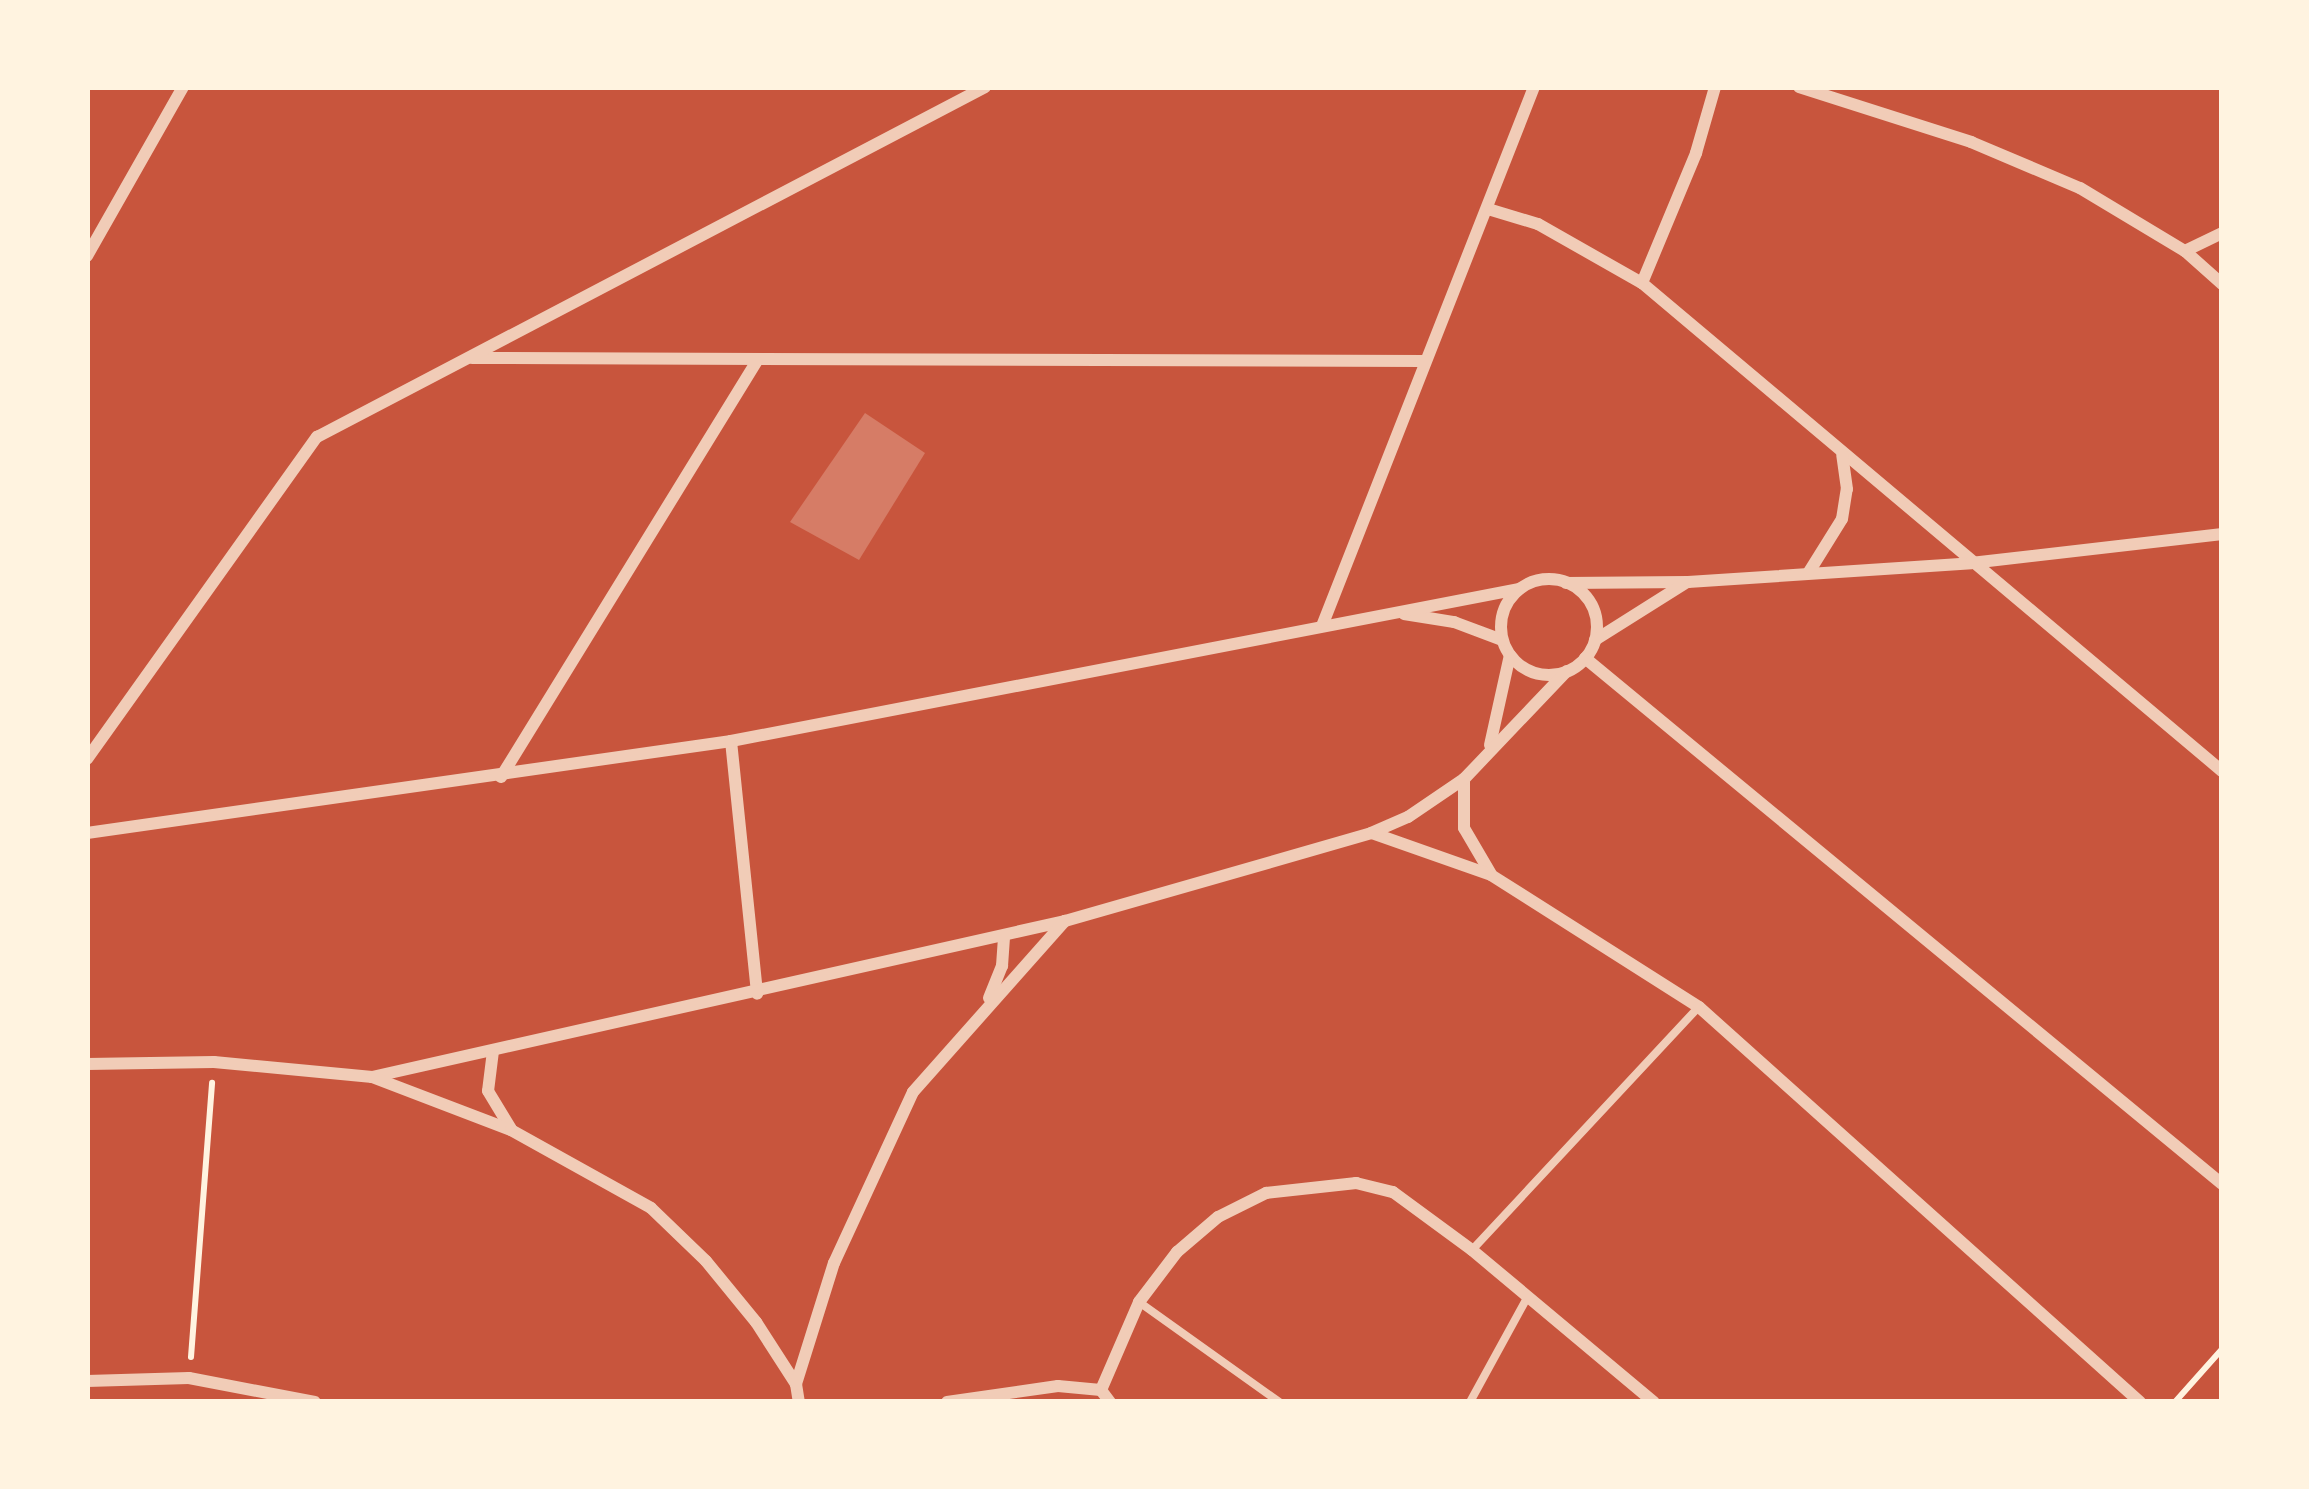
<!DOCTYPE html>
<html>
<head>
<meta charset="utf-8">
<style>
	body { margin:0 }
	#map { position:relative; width:2309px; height:1489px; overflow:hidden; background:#c8553d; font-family:Cabin,sans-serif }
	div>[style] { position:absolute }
	.building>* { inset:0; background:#d67c66 }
	.path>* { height:6px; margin:-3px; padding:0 3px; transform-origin:3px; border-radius:3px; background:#fff3e0 }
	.service>* { height:8px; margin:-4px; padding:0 4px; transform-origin:4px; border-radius:4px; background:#f1ccb7 }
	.minor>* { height:12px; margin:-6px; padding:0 6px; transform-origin:6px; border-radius:6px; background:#f1ccb7 }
	.minor>.ring { margin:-6px; padding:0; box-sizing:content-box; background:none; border:12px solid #f1ccb7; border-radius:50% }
	span { translate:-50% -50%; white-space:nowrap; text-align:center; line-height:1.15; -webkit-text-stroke:12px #fff3e0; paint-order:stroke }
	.frame { position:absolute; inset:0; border:90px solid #fff3e0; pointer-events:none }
</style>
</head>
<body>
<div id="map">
	<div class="building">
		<div style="clip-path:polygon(865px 413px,925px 453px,859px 560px,790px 522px)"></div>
	</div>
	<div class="path">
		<div style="left:191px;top:1357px;width:275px;rotate:-85.6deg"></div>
		<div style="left:2175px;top:1402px;width:71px;rotate:-48.4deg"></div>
	</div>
	<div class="service">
		<div style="left:1472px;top:1250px;width:331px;rotate:-47deg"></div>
		<div style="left:1139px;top:1302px;width:172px;rotate:35.5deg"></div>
		<div style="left:1470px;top:1402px;width:121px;rotate:-61.3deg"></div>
	</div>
	<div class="minor">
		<div style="left:1799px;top:87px;width:181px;rotate:17.7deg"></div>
		<div style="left:1971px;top:142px;width:118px;rotate:22.9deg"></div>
		<div style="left:2080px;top:188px;width:122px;rotate:31deg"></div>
		<div style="left:2185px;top:251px;width:50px;rotate:41.7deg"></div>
		<div style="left:1488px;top:209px;width:52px;rotate:16.7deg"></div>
		<div style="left:1538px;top:224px;width:120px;rotate:29.6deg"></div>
		<div style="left:1642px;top:283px;width:758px;rotate:40.08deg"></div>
		<div style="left:2185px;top:251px;width:41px;rotate:-25.9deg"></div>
		<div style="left:87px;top:256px;width:194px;rotate:-60.4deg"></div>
		<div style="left:1642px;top:283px;width:141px;rotate:-67.4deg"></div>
		<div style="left:1696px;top:153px;width:69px;rotate:-73.9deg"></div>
		<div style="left:472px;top:358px;width:952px;rotate:0.18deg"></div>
		<div style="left:1809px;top:572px;width:62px;rotate:-58.1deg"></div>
		<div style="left:1842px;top:519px;width:30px;rotate:-81deg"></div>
		<div style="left:1847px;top:489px;width:34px;rotate:-98deg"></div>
		<div class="ring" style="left:1501px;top:579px;width:84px;height:84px"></div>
		<div style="left:1566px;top:583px;width:122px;rotate:-0.5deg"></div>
		<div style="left:1688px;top:582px;width:284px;rotate:-3.8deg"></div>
		<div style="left:1971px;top:563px;width:253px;rotate:-6.6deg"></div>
		<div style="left:1404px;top:614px;width:51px;rotate:9.1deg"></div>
		<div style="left:1454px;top:622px;width:51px;rotate:20.6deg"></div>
		<div style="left:1322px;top:626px;width:579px;rotate:-68.53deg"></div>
		<div style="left:1595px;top:640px;width:109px;rotate:-32.2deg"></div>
		<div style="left:1585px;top:658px;width:826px;rotate:39.55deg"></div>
		<div style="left:731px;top:741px;width:254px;rotate:84.1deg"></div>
		<div style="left:1490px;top:745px;width:92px;rotate:-77.5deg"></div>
		<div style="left:87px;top:759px;width:396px;rotate:-54.5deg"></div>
		<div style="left:317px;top:437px;width:754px;rotate:-27.65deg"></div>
		<div style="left:501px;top:777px;width:487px;rotate:-58.4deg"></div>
		<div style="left:1464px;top:779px;width:49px;rotate:90deg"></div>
		<div style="left:1464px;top:828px;width:53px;rotate:59.6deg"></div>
		<div style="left:87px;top:833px;width:651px;rotate:-8.13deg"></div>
		<div style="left:731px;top:741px;width:803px;rotate:-10.92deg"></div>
		<div style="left:1372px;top:833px;width:126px;rotate:19.4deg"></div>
		<div style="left:1491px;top:875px;width:246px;rotate:32.4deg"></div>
		<div style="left:1699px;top:1007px;width:592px;rotate:41.85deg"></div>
		<div style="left:989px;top:998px;width:35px;rotate:-68deg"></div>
		<div style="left:1002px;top:966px;width:29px;rotate:-86deg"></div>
		<div style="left:493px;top:1051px;width:40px;rotate:97.1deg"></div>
		<div style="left:488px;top:1091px;width:44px;rotate:58.8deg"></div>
		<div style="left:87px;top:1064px;width:127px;rotate:-0.9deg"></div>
		<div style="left:214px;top:1062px;width:159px;rotate:5.4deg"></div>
		<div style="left:372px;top:1077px;width:710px;rotate:-12.69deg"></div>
		<div style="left:1065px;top:921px;width:318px;rotate:-16deg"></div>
		<div style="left:1371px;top:833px;width:40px;rotate:-23.4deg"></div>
		<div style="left:1408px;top:817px;width:68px;rotate:-34.2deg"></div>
		<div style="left:1464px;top:779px;width:149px;rotate:-46.4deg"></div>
		<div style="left:372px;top:1077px;width:149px;rotate:20.9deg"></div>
		<div style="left:511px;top:1130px;width:160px;rotate:29.1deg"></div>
		<div style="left:651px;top:1208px;width:76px;rotate:43.9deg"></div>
		<div style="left:706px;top:1261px;width:79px;rotate:50.7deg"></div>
		<div style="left:756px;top:1322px;width:74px;rotate:57.2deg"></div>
		<div style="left:796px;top:1384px;width:18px;rotate:81deg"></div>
		<div style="left:87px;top:1381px;width:102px;rotate:-1.7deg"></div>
		<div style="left:189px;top:1378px;width:128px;rotate:10.8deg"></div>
		<div style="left:796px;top:1384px;width:127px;rotate:-72.6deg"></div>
		<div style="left:834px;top:1263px;width:188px;rotate:-65.2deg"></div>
		<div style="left:913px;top:1092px;width:229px;rotate:-48.4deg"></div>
		<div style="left:947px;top:1402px;width:112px;rotate:-8.2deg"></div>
		<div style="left:1058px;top:1386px;width:43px;rotate:5.3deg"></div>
		<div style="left:1110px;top:1402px;width:15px;rotate:-127deg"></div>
		<div style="left:1101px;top:1390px;width:96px;rotate:-66.6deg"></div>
		<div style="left:1139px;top:1302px;width:63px;rotate:-52.8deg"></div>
		<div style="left:1177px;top:1252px;width:54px;rotate:-40.5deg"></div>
		<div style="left:1218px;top:1217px;width:54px;rotate:-26.6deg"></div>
		<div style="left:1266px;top:1193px;width:91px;rotate:-6.3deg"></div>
		<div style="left:1356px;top:1183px;width:38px;rotate:14deg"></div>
		<div style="left:1393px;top:1192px;width:98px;rotate:36.3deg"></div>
		<div style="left:1472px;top:1250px;width:237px;rotate:39.9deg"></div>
	</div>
	<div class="frame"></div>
</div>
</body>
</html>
